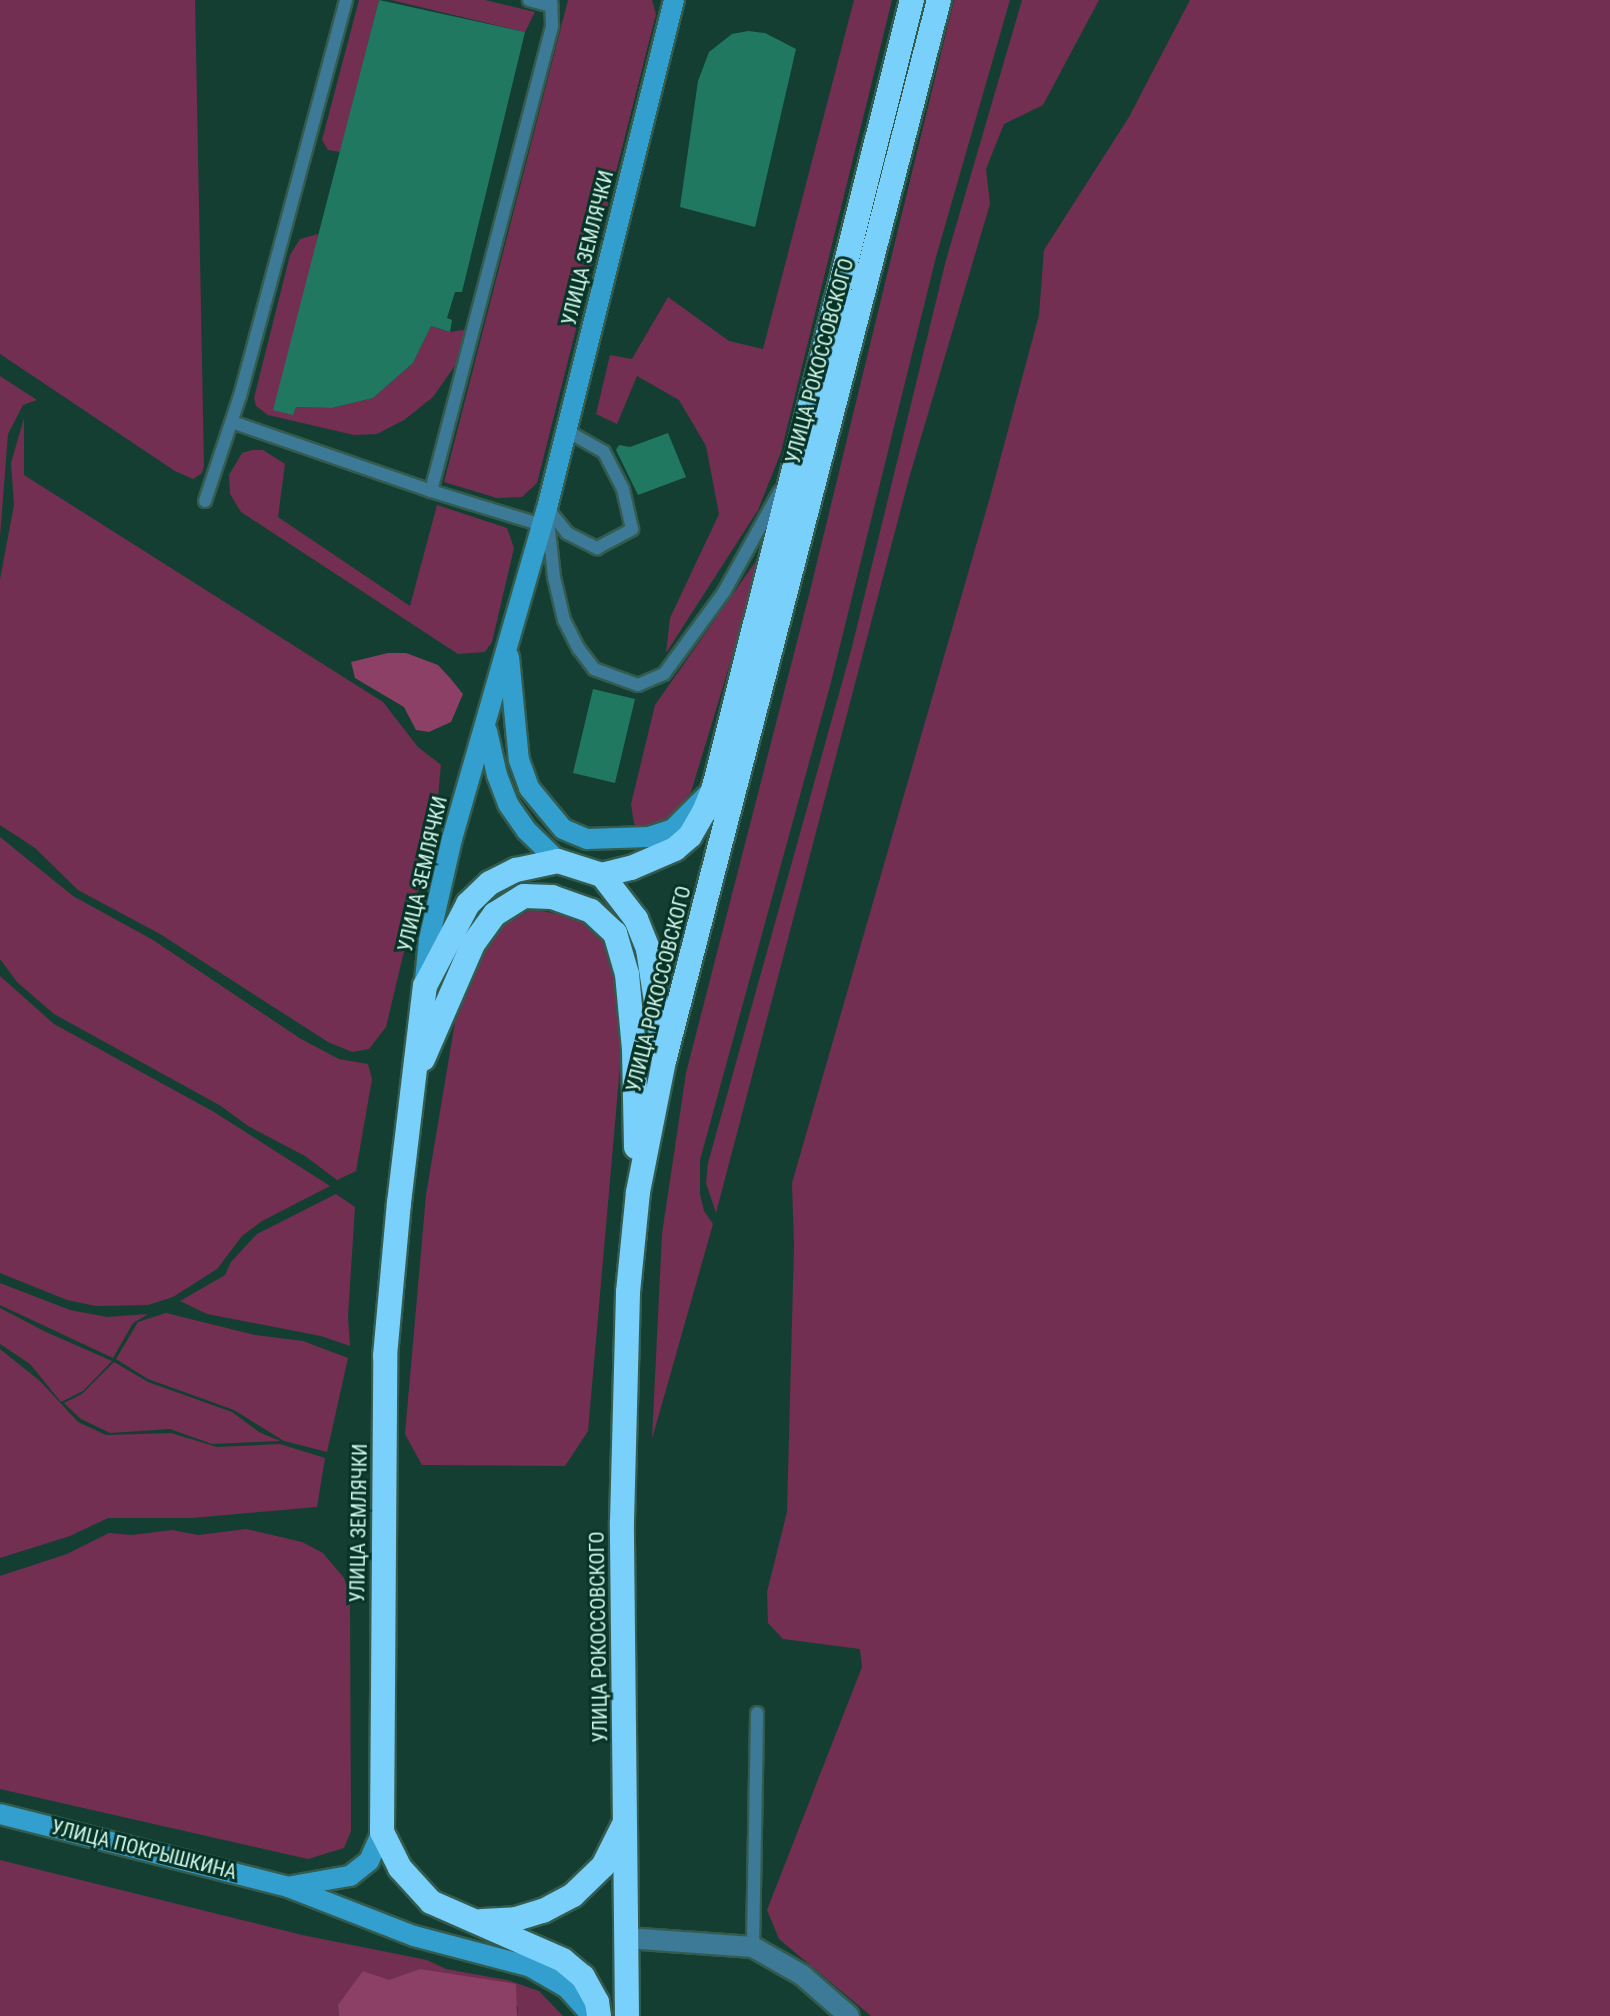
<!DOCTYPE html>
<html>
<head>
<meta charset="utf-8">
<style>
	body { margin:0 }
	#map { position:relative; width:1610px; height:2016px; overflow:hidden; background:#153e32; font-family:"Roboto Condensed",sans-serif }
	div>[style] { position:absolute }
	.green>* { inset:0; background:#722f51 }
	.forest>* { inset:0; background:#8c4066 }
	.building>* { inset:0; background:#207861 }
	.roads { filter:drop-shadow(2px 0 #335c4f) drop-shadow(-2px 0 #335c4f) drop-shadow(0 2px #335c4f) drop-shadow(0 -2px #335c4f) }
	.lane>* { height:12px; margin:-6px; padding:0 6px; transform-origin:6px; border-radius:6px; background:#3d7a97 }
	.street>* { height:20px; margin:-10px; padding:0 10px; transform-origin:10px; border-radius:10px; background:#3d7a97 }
	.secondary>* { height:20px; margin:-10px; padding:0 10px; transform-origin:10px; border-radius:10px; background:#339fce }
	.highway>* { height:24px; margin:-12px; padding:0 12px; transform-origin:12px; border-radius:12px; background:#79d0fb }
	span { translate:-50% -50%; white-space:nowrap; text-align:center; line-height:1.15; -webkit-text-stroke:6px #083428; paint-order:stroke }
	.street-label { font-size:20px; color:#d2f8ea }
</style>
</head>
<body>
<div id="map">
	<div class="green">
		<div style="clip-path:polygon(0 0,195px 0,204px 465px,202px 473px,193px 479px,175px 471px,0 354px)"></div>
		<div style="clip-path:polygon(359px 0,379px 0,340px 152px,328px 150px,322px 140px)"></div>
		<div style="clip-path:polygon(391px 0,485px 0,535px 12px,525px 32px)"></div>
		<div style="clip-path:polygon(568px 0,652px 0,656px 14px,537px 483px,522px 497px,497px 498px,444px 482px)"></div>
		<div style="clip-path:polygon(854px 0,892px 0,781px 452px,758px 510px,666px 653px,670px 618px,719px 514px,706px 446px,679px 400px,637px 376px,617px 424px,596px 414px,610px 355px,632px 359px,668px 297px,729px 341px,763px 349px)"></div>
		<div style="clip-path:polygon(954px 0,1010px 0,936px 257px,830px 686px,700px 1160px,700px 1194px,704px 1211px,713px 1224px,652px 1439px,662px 1234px,686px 1073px,809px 595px)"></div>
		<div style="clip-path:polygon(1022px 0,1099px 0,1043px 105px,1004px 124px,986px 169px,990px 204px,909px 478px,716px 1213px,706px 1183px,708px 1163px,852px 647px,946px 260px)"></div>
		<div style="clip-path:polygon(1190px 0,1610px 0,1610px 2016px,871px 2016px,779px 1939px,767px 1910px,862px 1667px,860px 1649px,783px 1639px,768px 1623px,767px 1592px,787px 1512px,794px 1245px,792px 1183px,990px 497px,1039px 315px,1044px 250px,1129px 117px)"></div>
		<div style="clip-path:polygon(318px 234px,293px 415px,296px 407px,332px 408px,373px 398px,413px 363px,431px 326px,450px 332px,469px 329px,463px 354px,433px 397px,404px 420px,377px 434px,354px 435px,268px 415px,256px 406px,254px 398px,290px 255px,300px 239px)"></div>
		<div style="clip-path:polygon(0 376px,37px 400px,23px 405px,8px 434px,0 537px)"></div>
		<div style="clip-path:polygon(24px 418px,24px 475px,383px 702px,418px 747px,441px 765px,436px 817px,386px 1027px,369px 1049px,352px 1052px,328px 1042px,160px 934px,78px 890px,35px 848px,0 825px,0 579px,14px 505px,11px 463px)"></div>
		<div style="clip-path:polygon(252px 450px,263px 450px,285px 464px,278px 517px,410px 606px,437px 505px,507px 528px,514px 548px,492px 642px,485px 652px,458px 654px,241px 512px,230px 494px,229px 475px,242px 453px)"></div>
		<div style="clip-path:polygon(765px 548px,691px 792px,667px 821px,643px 828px,634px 824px,631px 804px,655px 705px)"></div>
		<div style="clip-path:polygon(0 837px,73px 896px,153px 940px,301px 1039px,339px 1059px,368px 1064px,372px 1079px,356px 1171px,337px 1180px,305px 1156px,248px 1126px,221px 1106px,54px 1014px,17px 982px,0 959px)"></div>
		<div style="clip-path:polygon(532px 909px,577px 918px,607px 946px,617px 979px,621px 1055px,588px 1431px,565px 1466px,422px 1465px,405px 1434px,426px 1195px,455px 1022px,482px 956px,503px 925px)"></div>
		<div style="clip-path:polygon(0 976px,54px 1024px,214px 1112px,330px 1186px,262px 1221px,242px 1236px,217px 1269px,173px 1297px,148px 1305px,96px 1306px,67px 1300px,0 1273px)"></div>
		<div style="clip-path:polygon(336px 1194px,355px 1207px,348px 1316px,350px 1346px,321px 1336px,207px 1314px,180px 1301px,225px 1275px,231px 1262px,257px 1234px)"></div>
		<div style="clip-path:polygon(0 1283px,70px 1310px,107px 1317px,148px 1314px,133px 1323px,113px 1358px,0 1305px)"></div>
		<div style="clip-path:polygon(0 1308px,46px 1332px,112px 1361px,83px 1391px,61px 1402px,30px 1364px,0 1344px)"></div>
		<div style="clip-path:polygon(166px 1313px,255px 1335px,303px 1341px,348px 1358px,327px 1452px,284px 1441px,234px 1410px,148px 1379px,116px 1359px,138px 1322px)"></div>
		<div style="clip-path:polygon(0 1349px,40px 1381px,78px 1422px,106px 1435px,171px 1433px,217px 1447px,280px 1444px,325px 1458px,317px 1507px,192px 1518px,108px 1518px,70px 1536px,0 1558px)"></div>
		<div style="clip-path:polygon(114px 1362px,148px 1382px,232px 1412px,259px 1432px,280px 1441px,212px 1444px,170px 1429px,110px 1433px,81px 1419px,64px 1403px,82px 1394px)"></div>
		<div style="clip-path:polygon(246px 1529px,302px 1542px,323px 1553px,344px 1578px,350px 1598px,351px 1831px,344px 1848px,308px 1859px,0 1789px,0 1576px,67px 1554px,109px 1533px,132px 1535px,172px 1530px,198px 1535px)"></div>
		<div style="clip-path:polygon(0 1860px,302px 1935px,427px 1960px,446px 1969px,507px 1980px,539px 1991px,563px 2016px,517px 2016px,518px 2007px,420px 1969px,338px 2005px,339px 2016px,0 2016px)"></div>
	</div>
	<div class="forest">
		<div style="clip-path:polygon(388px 653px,406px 653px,438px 665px,450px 678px,463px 694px,451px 722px,429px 732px,416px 730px,404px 707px,355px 678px,351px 662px)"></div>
		<div style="clip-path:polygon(420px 1969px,516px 1984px,517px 2016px,339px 2016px,338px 2005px,363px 1971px,389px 1980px)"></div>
	</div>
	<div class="building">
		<div style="clip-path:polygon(379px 0,525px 32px,462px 292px,455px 292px,447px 318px,452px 320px,450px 332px,431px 326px,413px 363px,373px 398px,332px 408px,296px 407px,293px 415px,273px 410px)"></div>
		<div style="clip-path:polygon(748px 31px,765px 33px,796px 49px,755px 227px,680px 207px,698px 81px,709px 52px,732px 34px)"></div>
		<div style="clip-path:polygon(668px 433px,686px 477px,638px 495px,616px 450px,619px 445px,630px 447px)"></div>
		<div style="clip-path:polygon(593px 689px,635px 699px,615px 783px,573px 773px)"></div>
	</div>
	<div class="roads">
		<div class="lane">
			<div style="left:529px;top:0;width:23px;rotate:15deg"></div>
			<div style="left:232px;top:422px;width:211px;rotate:19.1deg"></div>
			<div style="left:205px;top:501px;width:111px;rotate:-71.6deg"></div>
			<div style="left:240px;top:396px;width:410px;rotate:-75deg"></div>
			<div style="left:547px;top:508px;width:32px;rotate:51deg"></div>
			<div style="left:567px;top:533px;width:34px;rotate:27deg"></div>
			<div style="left:597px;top:548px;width:40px;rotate:-28deg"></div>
			<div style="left:632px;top:529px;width:41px;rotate:-102.7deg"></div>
			<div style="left:623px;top:489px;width:42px;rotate:-117.2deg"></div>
			<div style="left:604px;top:452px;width:43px;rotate:-150.4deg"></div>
			<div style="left:548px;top:521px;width:56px;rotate:83.9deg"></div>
			<div style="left:554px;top:577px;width:44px;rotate:76.9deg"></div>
			<div style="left:564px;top:620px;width:33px;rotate:63deg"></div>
			<div style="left:579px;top:649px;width:25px;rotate:53deg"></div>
			<div style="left:594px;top:669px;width:47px;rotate:20deg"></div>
			<div style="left:638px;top:685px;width:28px;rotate:-23deg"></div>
			<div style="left:664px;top:674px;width:102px;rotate:-53.8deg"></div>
			<div style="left:724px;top:592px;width:115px;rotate:-61deg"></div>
			<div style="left:542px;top:525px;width:116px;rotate:-163deg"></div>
			<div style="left:431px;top:491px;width:481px;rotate:-75.4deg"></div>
			<div style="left:552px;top:25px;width:25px;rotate:-92deg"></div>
			<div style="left:753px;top:1947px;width:234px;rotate:-89deg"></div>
		</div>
		<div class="street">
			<div style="left:627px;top:1938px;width:126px;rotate:4.1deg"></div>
			<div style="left:753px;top:1947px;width:56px;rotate:29.7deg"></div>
			<div style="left:802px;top:1975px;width:62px;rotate:41.1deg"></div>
		</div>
		<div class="secondary">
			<div style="left:509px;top:657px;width:103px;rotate:84.5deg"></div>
			<div style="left:519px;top:760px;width:30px;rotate:70deg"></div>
			<div style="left:529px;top:788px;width:53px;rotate:50.3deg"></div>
			<div style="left:563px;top:829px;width:26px;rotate:23deg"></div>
			<div style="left:587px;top:839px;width:62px;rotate:-1.8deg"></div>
			<div style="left:649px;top:837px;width:25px;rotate:-18deg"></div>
			<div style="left:673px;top:829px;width:48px;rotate:-45deg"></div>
			<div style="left:487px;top:731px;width:45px;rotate:77.2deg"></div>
			<div style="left:497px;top:775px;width:31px;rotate:69deg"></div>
			<div style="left:508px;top:804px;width:32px;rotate:55deg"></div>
			<div style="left:526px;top:830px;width:45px;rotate:44.1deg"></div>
			<div style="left:425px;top:980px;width:40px;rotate:-84.3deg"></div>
			<div style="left:429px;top:940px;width:104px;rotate:-77.2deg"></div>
			<div style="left:452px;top:839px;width:344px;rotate:-74deg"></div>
			<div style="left:547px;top:508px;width:524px;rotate:-75.96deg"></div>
			<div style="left:0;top:1814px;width:297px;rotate:14.2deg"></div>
			<div style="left:288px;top:1887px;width:135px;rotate:21.3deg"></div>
			<div style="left:414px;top:1936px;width:121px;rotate:14.8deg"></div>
			<div style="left:531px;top:1967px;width:42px;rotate:30.3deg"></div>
			<div style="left:567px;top:1988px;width:38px;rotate:48deg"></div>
			<div style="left:292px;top:1886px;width:59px;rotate:-9.8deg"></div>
			<div style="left:350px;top:1876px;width:24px;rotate:-38deg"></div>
			<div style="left:369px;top:1861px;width:32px;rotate:-66deg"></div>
		</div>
		<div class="highway">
			<div style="left:602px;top:875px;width:56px;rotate:52.3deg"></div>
			<div style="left:636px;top:919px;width:32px;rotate:68deg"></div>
			<div style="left:648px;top:949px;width:94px;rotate:81.4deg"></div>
			<div style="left:423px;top:1059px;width:125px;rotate:-66.5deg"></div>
			<div style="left:473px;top:944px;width:37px;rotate:-54deg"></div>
			<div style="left:495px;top:914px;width:34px;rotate:-32deg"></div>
			<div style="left:524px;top:896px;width:28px;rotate:2deg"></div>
			<div style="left:552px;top:897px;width:41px;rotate:19.7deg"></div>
			<div style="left:591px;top:911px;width:33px;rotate:43deg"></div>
			<div style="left:615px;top:933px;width:43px;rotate:73.7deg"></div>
			<div style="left:627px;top:974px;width:76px;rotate:84.7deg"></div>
			<div style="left:634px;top:1050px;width:97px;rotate:88.8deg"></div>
			<div style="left:482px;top:1921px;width:34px;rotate:-3deg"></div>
			<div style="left:516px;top:1919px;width:28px;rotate:-17deg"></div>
			<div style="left:543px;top:1911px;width:34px;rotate:-28deg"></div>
			<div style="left:573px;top:1895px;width:42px;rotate:-44deg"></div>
			<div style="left:603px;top:1866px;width:45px;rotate:-63.4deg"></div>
			<div style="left:599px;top:2016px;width:14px;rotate:-98deg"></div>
			<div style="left:597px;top:2002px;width:29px;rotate:-119deg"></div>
			<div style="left:583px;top:1977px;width:26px;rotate:-140deg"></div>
			<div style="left:563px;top:1960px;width:144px;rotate:-156.3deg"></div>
			<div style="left:431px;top:1902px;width:46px;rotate:-132.4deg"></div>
			<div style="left:400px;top:1868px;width:40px;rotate:-116.6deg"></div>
			<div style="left:382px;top:1832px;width:476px;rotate:-89.6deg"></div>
			<div style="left:385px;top:1356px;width:154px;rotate:-84.8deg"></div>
			<div style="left:399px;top:1203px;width:219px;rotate:-83.2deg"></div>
			<div style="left:425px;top:986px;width:93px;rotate:-62.3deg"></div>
			<div style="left:468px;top:904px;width:30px;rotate:-44deg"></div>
			<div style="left:490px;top:883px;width:29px;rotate:-27deg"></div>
			<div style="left:516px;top:870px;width:43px;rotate:-12.1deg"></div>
			<div style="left:558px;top:861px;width:46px;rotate:17.7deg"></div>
			<div style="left:602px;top:875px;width:30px;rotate:-14deg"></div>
			<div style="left:631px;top:868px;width:48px;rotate:-23.4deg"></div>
			<div style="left:675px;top:849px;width:20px;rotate:-41deg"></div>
			<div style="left:690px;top:836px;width:28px;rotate:-60deg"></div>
			<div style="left:704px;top:812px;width:27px;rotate:-68deg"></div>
			<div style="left:714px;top:787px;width:812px;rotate:-75.88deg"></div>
			<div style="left:627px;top:2016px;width:494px;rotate:-90.6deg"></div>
			<div style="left:622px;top:1522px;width:230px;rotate:-88.5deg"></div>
			<div style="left:628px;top:1292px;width:100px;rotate:-84.3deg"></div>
			<div style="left:638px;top:1192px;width:134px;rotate:-78.8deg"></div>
			<div style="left:664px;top:1061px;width:1096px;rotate:-75.47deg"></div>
		</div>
	</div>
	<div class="street-label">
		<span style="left:588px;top:248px;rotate:-76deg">УЛИЦА ЗЕМЛЯЧКИ</span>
		<span style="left:820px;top:361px;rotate:-75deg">УЛИЦА РОКОССОВСКОГО</span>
		<span style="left:423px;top:874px;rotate:-77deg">УЛИЦА ЗЕМЛЯЧКИ</span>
		<span style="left:659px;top:989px;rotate:-76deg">УЛИЦА РОКОССОВСКОГО</span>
		<span style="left:359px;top:1523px;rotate:-89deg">УЛИЦА ЗЕМЛЯЧКИ</span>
		<span style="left:599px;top:1637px;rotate:-91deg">УЛИЦА РОКОССОВСКОГО</span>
		<span style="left:144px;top:1850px;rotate:14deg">УЛИЦА ПОКРЫШКИНА</span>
	</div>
</div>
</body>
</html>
